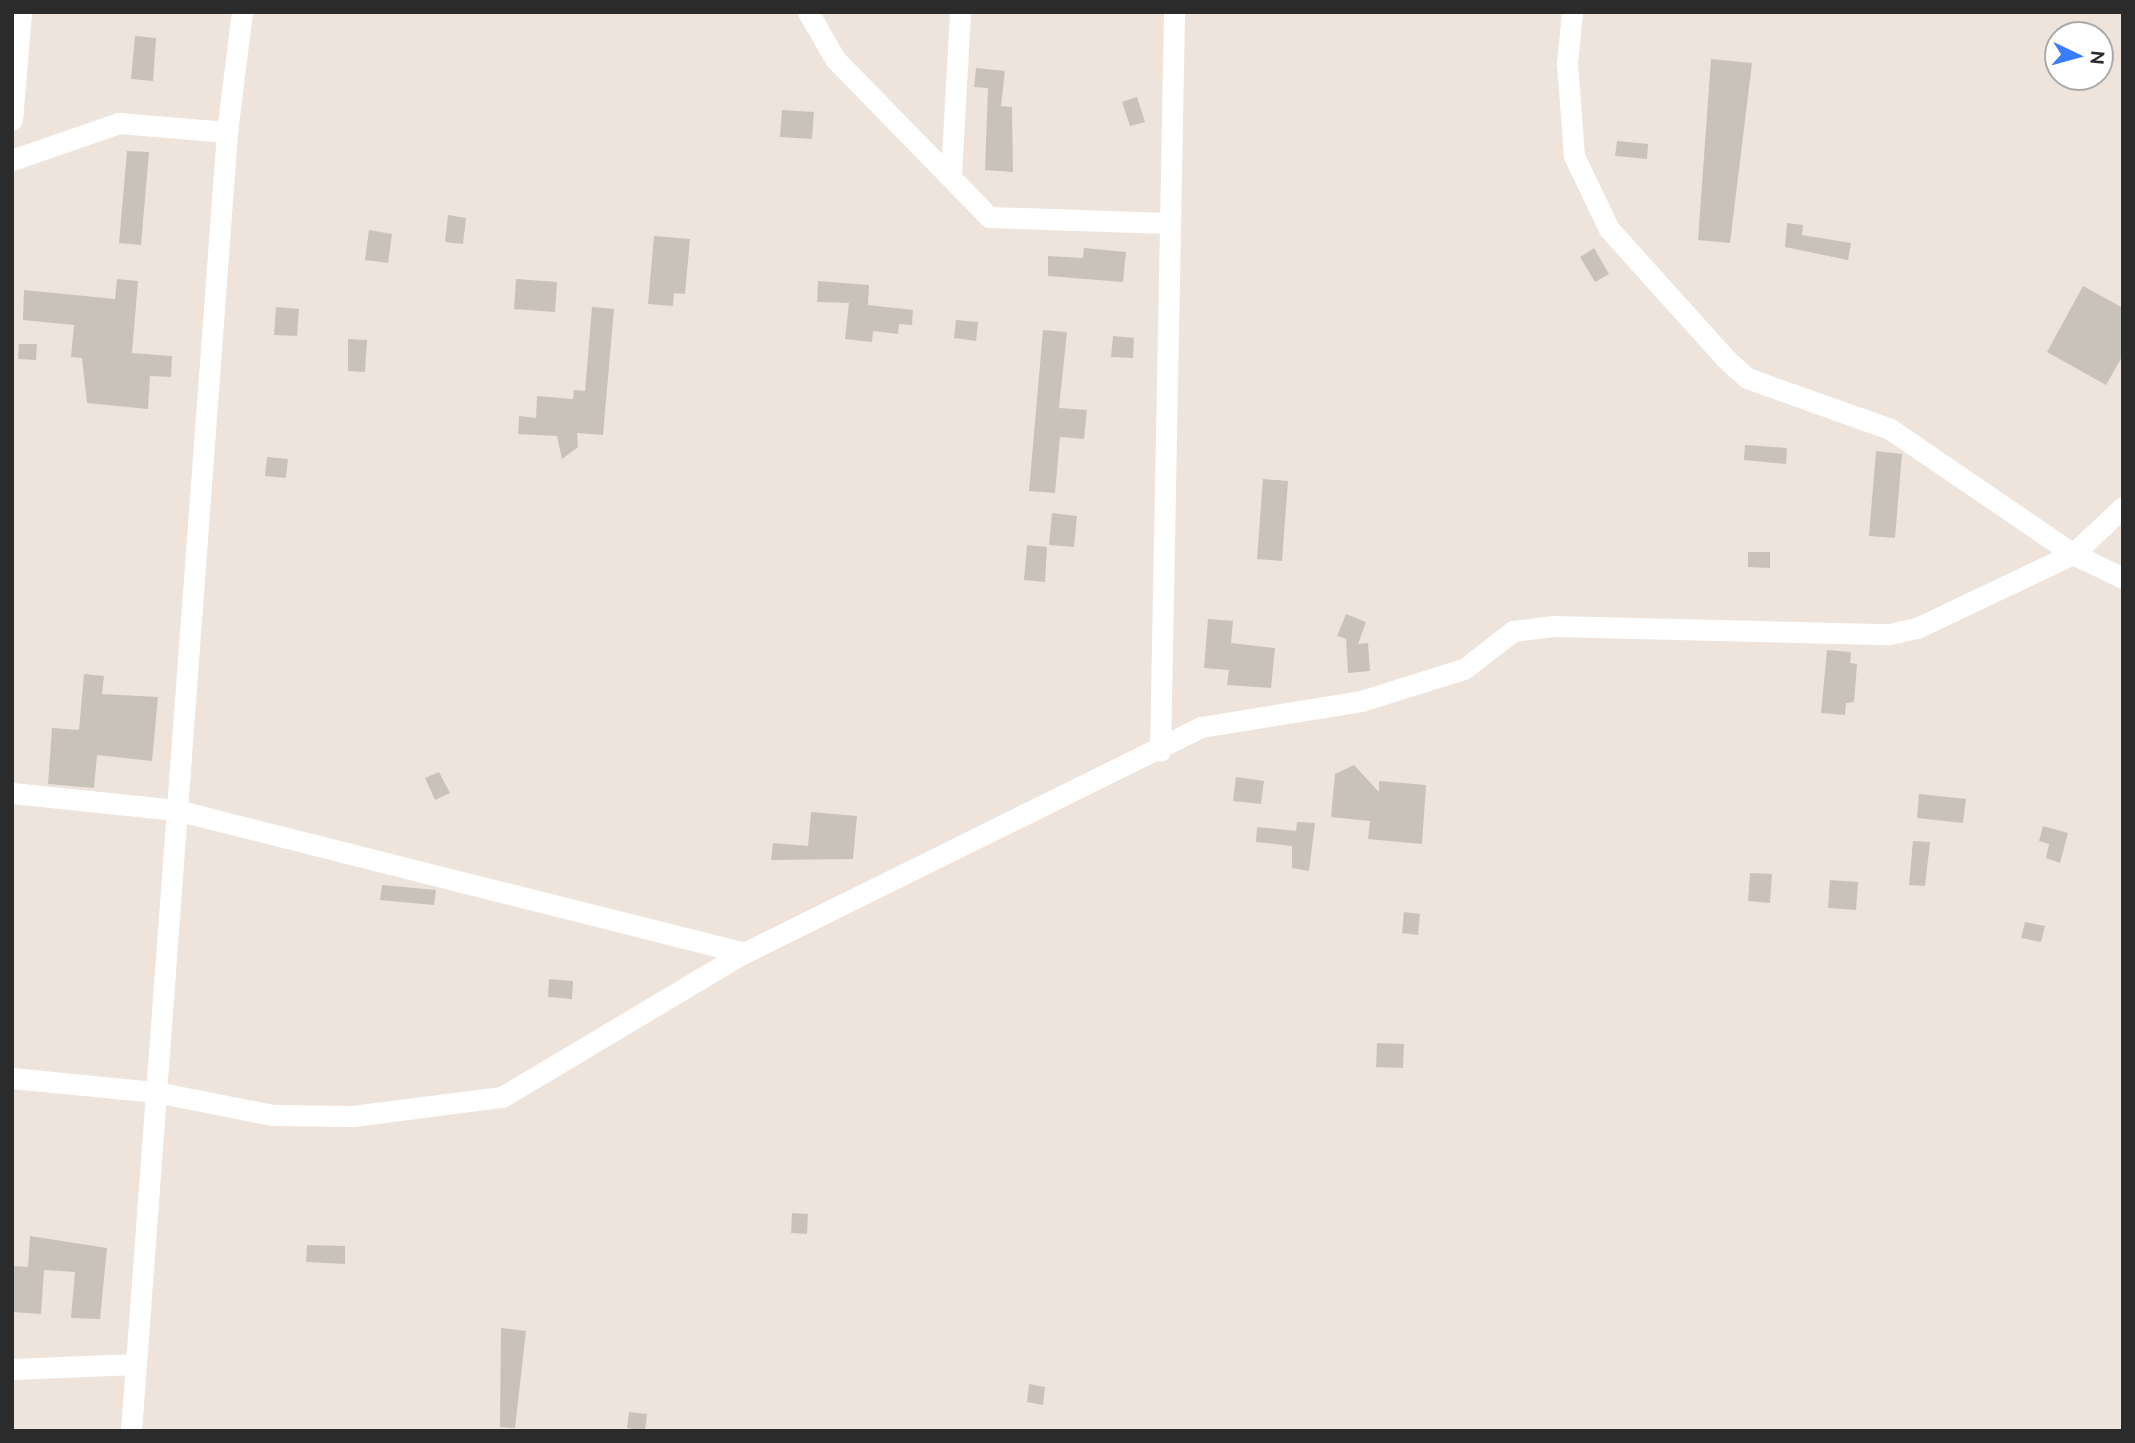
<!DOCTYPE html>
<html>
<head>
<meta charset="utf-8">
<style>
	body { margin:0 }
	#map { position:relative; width:2135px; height:1443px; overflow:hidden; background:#eee4dc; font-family:Ubuntu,sans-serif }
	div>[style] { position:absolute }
	.building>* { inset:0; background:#c9c2bb }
	.street>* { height:21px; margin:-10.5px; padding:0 10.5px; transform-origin:10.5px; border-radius:10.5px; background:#fff }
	span { translate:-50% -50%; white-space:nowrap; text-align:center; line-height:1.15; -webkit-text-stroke:5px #fff; paint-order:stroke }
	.frame { position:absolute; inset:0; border:14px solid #2b2b2b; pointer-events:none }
	.north { position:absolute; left:2044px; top:21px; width:70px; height:70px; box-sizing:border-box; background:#fff; border:2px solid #aaa; border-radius:50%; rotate:95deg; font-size:19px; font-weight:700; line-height:28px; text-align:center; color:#2b2b2b }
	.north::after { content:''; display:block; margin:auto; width:24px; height:32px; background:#397dff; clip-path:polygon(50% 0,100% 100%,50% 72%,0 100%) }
</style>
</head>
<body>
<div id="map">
	<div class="building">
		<div style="clip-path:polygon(135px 36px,156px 38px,153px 81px,131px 79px)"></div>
		<div style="clip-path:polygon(1711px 59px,1752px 63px,1730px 243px,1698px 240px)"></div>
		<div style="clip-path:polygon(976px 68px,1005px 71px,1001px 106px,1012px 107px,1013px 172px,985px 170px,988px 88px,974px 87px)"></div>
		<div style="clip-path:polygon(1137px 97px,1145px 122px,1130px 126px,1122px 102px)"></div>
		<div style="clip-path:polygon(782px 110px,814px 112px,812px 139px,780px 137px)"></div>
		<div style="clip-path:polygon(1617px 141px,1648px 144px,1647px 159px,1615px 156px)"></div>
		<div style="clip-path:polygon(127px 151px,149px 152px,141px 245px,119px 243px)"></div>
		<div style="clip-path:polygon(448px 215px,466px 218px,463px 244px,445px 242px)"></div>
		<div style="clip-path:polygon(1787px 223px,1803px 225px,1802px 235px,1851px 243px,1848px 260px,1785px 247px)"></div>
		<div style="clip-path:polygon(369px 230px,392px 234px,388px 263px,365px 260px)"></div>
		<div style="clip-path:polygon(654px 236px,690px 239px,685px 294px,674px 293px,673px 306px,648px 304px)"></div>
		<div style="clip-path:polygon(1084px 248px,1126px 252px,1123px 282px,1048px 276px,1048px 256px,1083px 258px)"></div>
		<div style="clip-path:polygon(1594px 248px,1609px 274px,1595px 282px,1580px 257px)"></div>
		<div style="clip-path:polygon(117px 279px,138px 281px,132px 353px,172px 356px,171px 377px,150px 376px,148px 409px,87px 403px,82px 358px,71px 357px,74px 325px,23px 320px,24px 290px,115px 299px)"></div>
		<div style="clip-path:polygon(516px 279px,557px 282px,555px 312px,514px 309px)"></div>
		<div style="clip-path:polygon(818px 281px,869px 285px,868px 305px,913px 310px,912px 325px,899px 324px,898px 334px,873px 331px,872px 342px,845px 339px,849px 303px,817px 302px)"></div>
		<div style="clip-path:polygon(2083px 286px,2123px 308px,2123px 355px,2106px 385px,2047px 352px)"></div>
		<div style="clip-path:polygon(276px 307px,299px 309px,297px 336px,274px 335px)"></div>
		<div style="clip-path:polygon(592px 307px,614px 309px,603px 435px,577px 433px,578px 447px,562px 459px,557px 436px,518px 434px,519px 416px,536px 418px,537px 396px,573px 399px,574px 390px,585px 391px)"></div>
		<div style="clip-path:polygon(956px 320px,978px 322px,976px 341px,954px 338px)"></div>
		<div style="clip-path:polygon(1043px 330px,1067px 332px,1059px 408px,1087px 410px,1084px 439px,1060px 437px,1055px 493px,1029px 491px)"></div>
		<div style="clip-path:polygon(1113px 336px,1134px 338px,1133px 358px,1111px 357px)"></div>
		<div style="clip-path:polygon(348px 339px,367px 340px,365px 372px,348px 371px)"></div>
		<div style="clip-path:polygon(19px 344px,37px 344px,36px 360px,18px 359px)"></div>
		<div style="clip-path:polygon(1745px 445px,1787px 448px,1786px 464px,1744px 460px)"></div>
		<div style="clip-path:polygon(1876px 451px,1902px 454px,1895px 538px,1869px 536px)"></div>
		<div style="clip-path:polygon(267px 457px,288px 459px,286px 478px,265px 476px)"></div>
		<div style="clip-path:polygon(1263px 479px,1288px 481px,1282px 561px,1257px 559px)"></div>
		<div style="clip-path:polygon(1052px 513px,1077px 516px,1074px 547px,1049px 545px)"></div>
		<div style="clip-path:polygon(1027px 545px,1047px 547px,1045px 582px,1024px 580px)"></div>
		<div style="clip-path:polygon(1748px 552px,1770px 552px,1770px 568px,1748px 567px)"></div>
		<div style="clip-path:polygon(1346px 614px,1366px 622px,1358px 644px,1368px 643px,1370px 671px,1348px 673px,1346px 639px,1337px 636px)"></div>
		<div style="clip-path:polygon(1208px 619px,1233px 621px,1231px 643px,1275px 648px,1271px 688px,1227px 685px,1229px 670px,1204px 668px)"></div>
		<div style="clip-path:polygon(1827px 650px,1851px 652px,1850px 663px,1857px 664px,1854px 702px,1846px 703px,1845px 715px,1821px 713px)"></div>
		<div style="clip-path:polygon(84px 674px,104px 676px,102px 694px,158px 697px,152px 761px,97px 755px,94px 788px,48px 784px,52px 728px,79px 730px)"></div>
		<div style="clip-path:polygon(1354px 765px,1379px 792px,1379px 781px,1426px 785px,1422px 844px,1368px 839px,1370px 821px,1331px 817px,1335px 774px)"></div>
		<div style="clip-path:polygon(439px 772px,450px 793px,435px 800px,425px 778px)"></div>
		<div style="clip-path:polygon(1236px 777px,1264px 781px,1261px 804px,1233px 801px)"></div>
		<div style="clip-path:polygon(1919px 794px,1966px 799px,1963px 823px,1917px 818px)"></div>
		<div style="clip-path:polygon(811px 812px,857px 816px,853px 859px,771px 860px,773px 843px,808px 846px)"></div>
		<div style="clip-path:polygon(1297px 822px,1315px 823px,1309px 871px,1292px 868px,1292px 846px,1256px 842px,1257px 827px,1296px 831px)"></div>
		<div style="clip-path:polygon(2043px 826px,2068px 833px,2060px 863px,2046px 858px,2049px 844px,2039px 841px)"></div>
		<div style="clip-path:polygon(1913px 841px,1930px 842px,1925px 886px,1909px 885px)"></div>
		<div style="clip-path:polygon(1750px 873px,1772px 874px,1770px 903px,1748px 901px)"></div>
		<div style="clip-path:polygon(1830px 880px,1858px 882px,1856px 910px,1828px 908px)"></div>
		<div style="clip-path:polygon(382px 885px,436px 890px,434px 905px,380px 900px)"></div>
		<div style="clip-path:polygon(1404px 912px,1420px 914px,1418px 935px,1402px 933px)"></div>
		<div style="clip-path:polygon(2025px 922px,2045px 926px,2041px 942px,2021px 938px)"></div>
		<div style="clip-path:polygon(549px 979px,573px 981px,572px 999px,548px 997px)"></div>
		<div style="clip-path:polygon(1377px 1043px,1404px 1044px,1403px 1068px,1376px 1067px)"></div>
		<div style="clip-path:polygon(792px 1213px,808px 1214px,807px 1234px,791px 1233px)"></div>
		<div style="clip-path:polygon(30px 1236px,107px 1248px,100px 1319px,71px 1318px,75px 1272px,44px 1270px,41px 1314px,12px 1312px,12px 1266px,28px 1267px)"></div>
		<div style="clip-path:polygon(307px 1245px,345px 1246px,345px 1264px,306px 1262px)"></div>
		<div style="clip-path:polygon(501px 1328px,526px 1331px,515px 1428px,500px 1427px)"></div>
		<div style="clip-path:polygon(1029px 1384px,1045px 1387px,1043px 1405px,1027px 1402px)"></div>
		<div style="clip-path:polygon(629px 1412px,647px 1414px,645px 1431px,627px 1428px)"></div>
	</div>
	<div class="street">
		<div style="left:808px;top:12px;width:54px;rotate:60.1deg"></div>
		<div style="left:835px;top:59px;width:221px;rotate:45.7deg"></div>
		<div style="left:989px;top:217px;width:178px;rotate:1.9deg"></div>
		<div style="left:1572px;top:12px;width:51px;rotate:95.6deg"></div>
		<div style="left:1567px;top:63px;width:93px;rotate:85.7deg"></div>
		<div style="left:1574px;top:156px;width:81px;rotate:64.4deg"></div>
		<div style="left:1609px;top:229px;width:176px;rotate:48deg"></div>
		<div style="left:1727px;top:360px;width:27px;rotate:42deg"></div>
		<div style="left:1747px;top:378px;width:152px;rotate:19.6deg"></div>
		<div style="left:1890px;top:429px;width:222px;rotate:34.3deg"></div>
		<div style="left:2073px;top:554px;width:55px;rotate:25.6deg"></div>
		<div style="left:12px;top:120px;width:108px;rotate:-85.2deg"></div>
		<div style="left:12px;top:160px;width:113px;rotate:-19.1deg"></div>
		<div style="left:119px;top:123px;width:108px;rotate:4.8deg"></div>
		<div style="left:951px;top:174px;width:162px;rotate:-86.8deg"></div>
		<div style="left:1160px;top:751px;width:739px;rotate:-88.91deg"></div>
		<div style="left:12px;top:793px;width:165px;rotate:5.9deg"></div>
		<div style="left:176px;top:810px;width:586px;rotate:14.13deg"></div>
		<div style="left:12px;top:1078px;width:145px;rotate:5.6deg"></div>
		<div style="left:156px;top:1092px;width:118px;rotate:11.2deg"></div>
		<div style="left:272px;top:1115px;width:81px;rotate:0.7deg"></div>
		<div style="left:353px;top:1116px;width:150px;rotate:-7.3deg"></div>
		<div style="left:502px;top:1097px;width:282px;rotate:-30.8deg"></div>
		<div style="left:744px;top:953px;width:510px;rotate:-26.31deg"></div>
		<div style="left:1201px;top:727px;width:162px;rotate:-9.2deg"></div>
		<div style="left:1361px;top:701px;width:108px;rotate:-17.3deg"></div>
		<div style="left:1464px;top:669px;width:62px;rotate:-37.8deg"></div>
		<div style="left:1513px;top:631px;width:39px;rotate:-7deg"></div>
		<div style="left:1552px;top:626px;width:338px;rotate:1.4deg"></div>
		<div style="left:1890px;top:634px;width:28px;rotate:-13deg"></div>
		<div style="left:1917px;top:628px;width:173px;rotate:-25.4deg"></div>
		<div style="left:2073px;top:554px;width:69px;rotate:-43.2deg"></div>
		<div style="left:12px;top:1369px;width:124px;rotate:-2.3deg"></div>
		<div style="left:131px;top:1431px;width:1303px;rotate:-85.77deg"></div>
		<div style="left:227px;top:132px;width:121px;rotate:-82.9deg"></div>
	</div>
	<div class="frame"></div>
	<div class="north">N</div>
</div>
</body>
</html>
